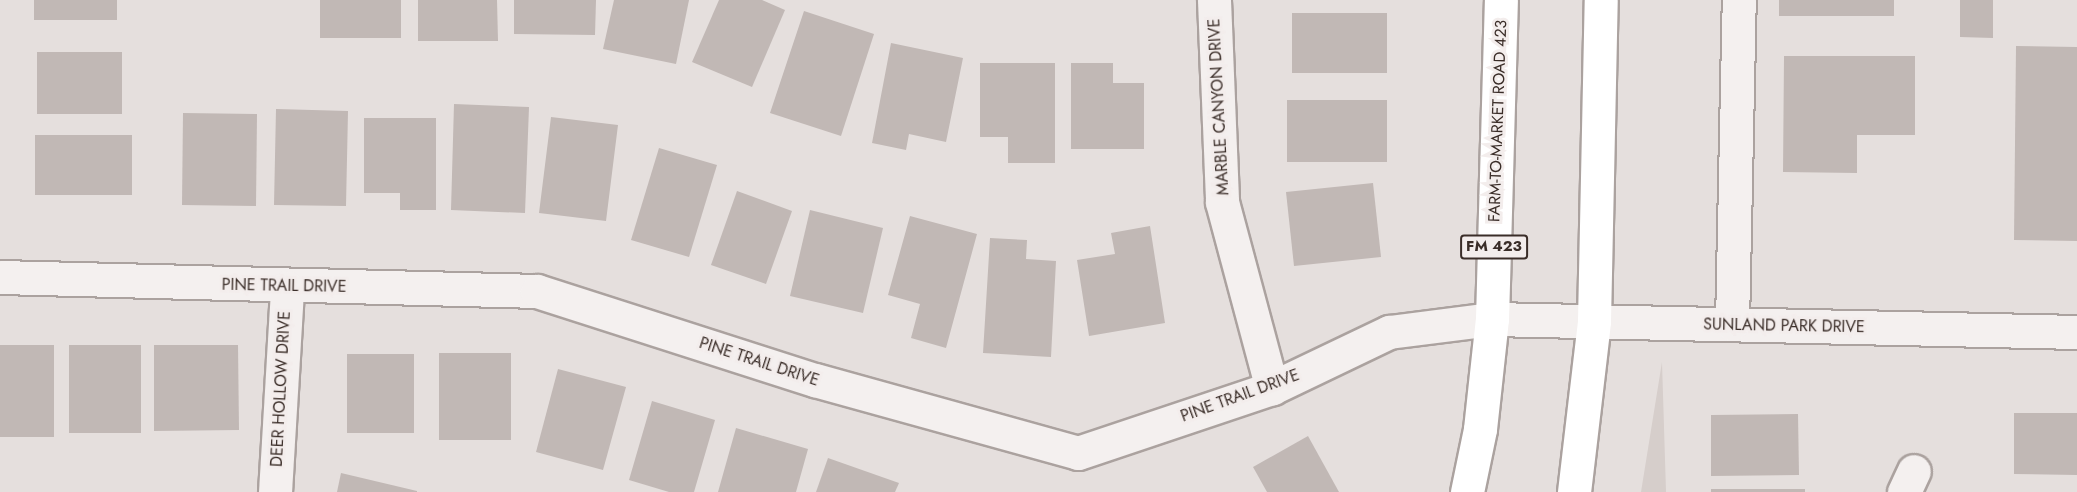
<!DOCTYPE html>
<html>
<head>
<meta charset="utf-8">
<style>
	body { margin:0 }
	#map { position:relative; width:2077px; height:492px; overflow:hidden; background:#e5dfdd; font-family:Jost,sans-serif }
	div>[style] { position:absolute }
	.built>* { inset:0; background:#d6cecb }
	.building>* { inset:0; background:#c1b8b5 }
	.roads { filter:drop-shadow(2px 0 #aba29f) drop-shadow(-2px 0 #aba29f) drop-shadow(0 2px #aba29f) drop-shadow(0 -2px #aba29f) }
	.minor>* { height:33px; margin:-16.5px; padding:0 16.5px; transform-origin:16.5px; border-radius:16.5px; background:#f4f0ef }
	.major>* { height:33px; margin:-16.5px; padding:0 16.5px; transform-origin:16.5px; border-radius:16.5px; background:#fff }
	span { translate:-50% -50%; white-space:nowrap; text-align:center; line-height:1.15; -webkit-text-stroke:6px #f3edec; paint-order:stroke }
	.shield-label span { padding:2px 4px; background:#f3edec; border:2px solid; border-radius:4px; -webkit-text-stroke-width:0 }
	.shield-label { font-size:15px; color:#3a2d28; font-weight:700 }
	.street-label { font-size:16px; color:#3a2d28 }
</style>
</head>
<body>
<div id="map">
	<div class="built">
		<div style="clip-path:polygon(1662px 362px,1666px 492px,1641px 492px)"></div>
	</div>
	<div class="building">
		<div style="clip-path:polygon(34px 0,117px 0,117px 20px,34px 20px)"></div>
		<div style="clip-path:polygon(320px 0,401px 0,401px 38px,320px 38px)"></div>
		<div style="clip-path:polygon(418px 0,497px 0,498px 41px,418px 41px)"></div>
		<div style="clip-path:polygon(514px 0,596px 0,595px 35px,514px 34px)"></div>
		<div style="clip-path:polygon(614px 0,689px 0,676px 64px,603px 49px)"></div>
		<div style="clip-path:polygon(719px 0,762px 0,785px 10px,752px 87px,692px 62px)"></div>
		<div style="clip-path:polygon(1779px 0,1894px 0,1894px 16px,1779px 16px)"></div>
		<div style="clip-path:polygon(1960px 0,1993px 0,1993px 38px,1960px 37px)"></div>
		<div style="clip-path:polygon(804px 11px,874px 34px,841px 136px,770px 113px)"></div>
		<div style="clip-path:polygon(1292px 13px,1387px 13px,1387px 73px,1292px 73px)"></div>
		<div style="clip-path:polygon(891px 43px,963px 58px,946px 142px,909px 134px,906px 150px,872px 143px)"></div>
		<div style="clip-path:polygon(2016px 46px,2077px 47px,2077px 241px,2014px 240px)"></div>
		<div style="clip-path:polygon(37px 52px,122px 52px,122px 114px,37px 114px)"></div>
		<div style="clip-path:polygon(1784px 56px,1915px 56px,1915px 135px,1857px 135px,1857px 173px,1783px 172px)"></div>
		<div style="clip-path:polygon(980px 63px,1055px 63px,1055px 163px,1008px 163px,1008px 137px,980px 137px)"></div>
		<div style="clip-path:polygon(1071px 63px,1113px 63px,1113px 83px,1144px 83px,1144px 149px,1071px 149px)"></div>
		<div style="clip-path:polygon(1287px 100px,1387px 100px,1387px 162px,1287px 162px)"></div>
		<div style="clip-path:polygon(454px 104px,529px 107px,525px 213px,451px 210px)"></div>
		<div style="clip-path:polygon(276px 109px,348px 111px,346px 206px,274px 205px)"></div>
		<div style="clip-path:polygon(183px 113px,257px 114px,256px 206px,182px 205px)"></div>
		<div style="clip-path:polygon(551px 117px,618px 125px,606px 221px,539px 213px)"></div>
		<div style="clip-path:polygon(364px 118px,436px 118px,436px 210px,400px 210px,400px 193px,364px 193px)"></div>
		<div style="clip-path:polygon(35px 135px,132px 135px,132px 195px,35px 195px)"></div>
		<div style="clip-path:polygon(659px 148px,717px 165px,689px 257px,631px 240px)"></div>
		<div style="clip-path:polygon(1373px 183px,1381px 257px,1294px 266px,1286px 192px)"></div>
		<div style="clip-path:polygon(737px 191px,792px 211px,766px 284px,711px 265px)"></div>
		<div style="clip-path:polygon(810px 210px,883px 228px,863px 313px,790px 296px)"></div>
		<div style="clip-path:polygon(910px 216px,977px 234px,946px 348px,911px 338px,920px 304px,888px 295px)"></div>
		<div style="clip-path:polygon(1150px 226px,1165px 323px,1089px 336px,1077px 260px,1115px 254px,1111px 233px)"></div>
		<div style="clip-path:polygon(990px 238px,1027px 240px,1026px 259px,1056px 261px,1051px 357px,983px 353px)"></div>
		<div style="clip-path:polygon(0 345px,54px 345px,54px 437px,0 437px)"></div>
		<div style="clip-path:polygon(69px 345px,141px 345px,141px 433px,69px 433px)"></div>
		<div style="clip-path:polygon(154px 345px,238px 345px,239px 430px,154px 431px)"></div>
		<div style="clip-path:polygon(439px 353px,511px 353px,511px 440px,439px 440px)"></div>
		<div style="clip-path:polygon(347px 354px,414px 354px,414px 433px,347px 433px)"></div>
		<div style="clip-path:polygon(558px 369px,626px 387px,603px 470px,536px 452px)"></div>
		<div style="clip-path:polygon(652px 401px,715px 420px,694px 492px,669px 492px,629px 480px)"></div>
		<div style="clip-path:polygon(2014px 413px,2077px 413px,2077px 475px,2014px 474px)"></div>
		<div style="clip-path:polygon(1798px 414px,1799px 475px,1711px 476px,1711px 415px)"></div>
		<div style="clip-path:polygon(736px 428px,808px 449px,796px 492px,718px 492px)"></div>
		<div style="clip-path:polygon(1308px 436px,1339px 492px,1267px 492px,1253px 467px)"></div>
		<div style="clip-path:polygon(828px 458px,899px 483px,895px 492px,816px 492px)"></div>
		<div style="clip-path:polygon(341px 473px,417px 491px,417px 492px,337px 492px)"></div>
		<div style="clip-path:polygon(1711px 489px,1805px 489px,1805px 492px,1711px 492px)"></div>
	</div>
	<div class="roads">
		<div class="minor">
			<div style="left:1214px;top:0;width:202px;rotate:87.7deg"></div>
			<div style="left:1222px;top:202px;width:193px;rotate:75deg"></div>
			<div style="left:0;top:277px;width:537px;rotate:1.49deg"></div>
			<div style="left:537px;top:291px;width:292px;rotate:17.8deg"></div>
			<div style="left:815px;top:380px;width:273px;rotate:15.5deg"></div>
			<div style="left:1078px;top:453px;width:205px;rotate:-18.5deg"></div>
			<div style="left:1272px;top:388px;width:130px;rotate:-25.6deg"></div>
			<div style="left:1389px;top:332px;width:104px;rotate:-7.2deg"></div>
			<div style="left:1492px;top:319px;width:585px;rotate:1.27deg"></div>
			<div style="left:1732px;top:324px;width:324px;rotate:-88.8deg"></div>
			<div style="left:275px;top:492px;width:205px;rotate:-86.6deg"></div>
			<div style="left:1904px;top:492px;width:23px;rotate:-65deg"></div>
		</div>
		<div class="major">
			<div style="left:1467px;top:492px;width:64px;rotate:-78.3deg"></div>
			<div style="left:1480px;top:429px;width:111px;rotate:-83.8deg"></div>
			<div style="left:1492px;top:319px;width:319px;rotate:-88.4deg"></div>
			<div style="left:1574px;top:492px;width:172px;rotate:-83.3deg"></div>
			<div style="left:1594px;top:321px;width:321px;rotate:-88.8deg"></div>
		</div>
	</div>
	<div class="shield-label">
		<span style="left:1494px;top:247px">FM 423</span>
	</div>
	<div class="street-label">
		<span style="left:1219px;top:107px;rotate:-93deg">MARBLE CANYON DRIVE</span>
		<span style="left:1498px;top:121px;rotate:-88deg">FARM-TO-MARKET ROAD 423</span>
		<span style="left:284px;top:286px;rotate:1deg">PINE TRAIL DRIVE</span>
		<span style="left:1784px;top:326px;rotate:1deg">SUNLAND PARK DRIVE</span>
		<span style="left:759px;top:362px;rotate:18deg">PINE TRAIL DRIVE</span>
		<span style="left:281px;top:389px;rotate:-87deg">DEER HOLLOW DRIVE</span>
		<span style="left:1240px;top:396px;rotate:-20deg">PINE TRAIL DRIVE</span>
	</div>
</div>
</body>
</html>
